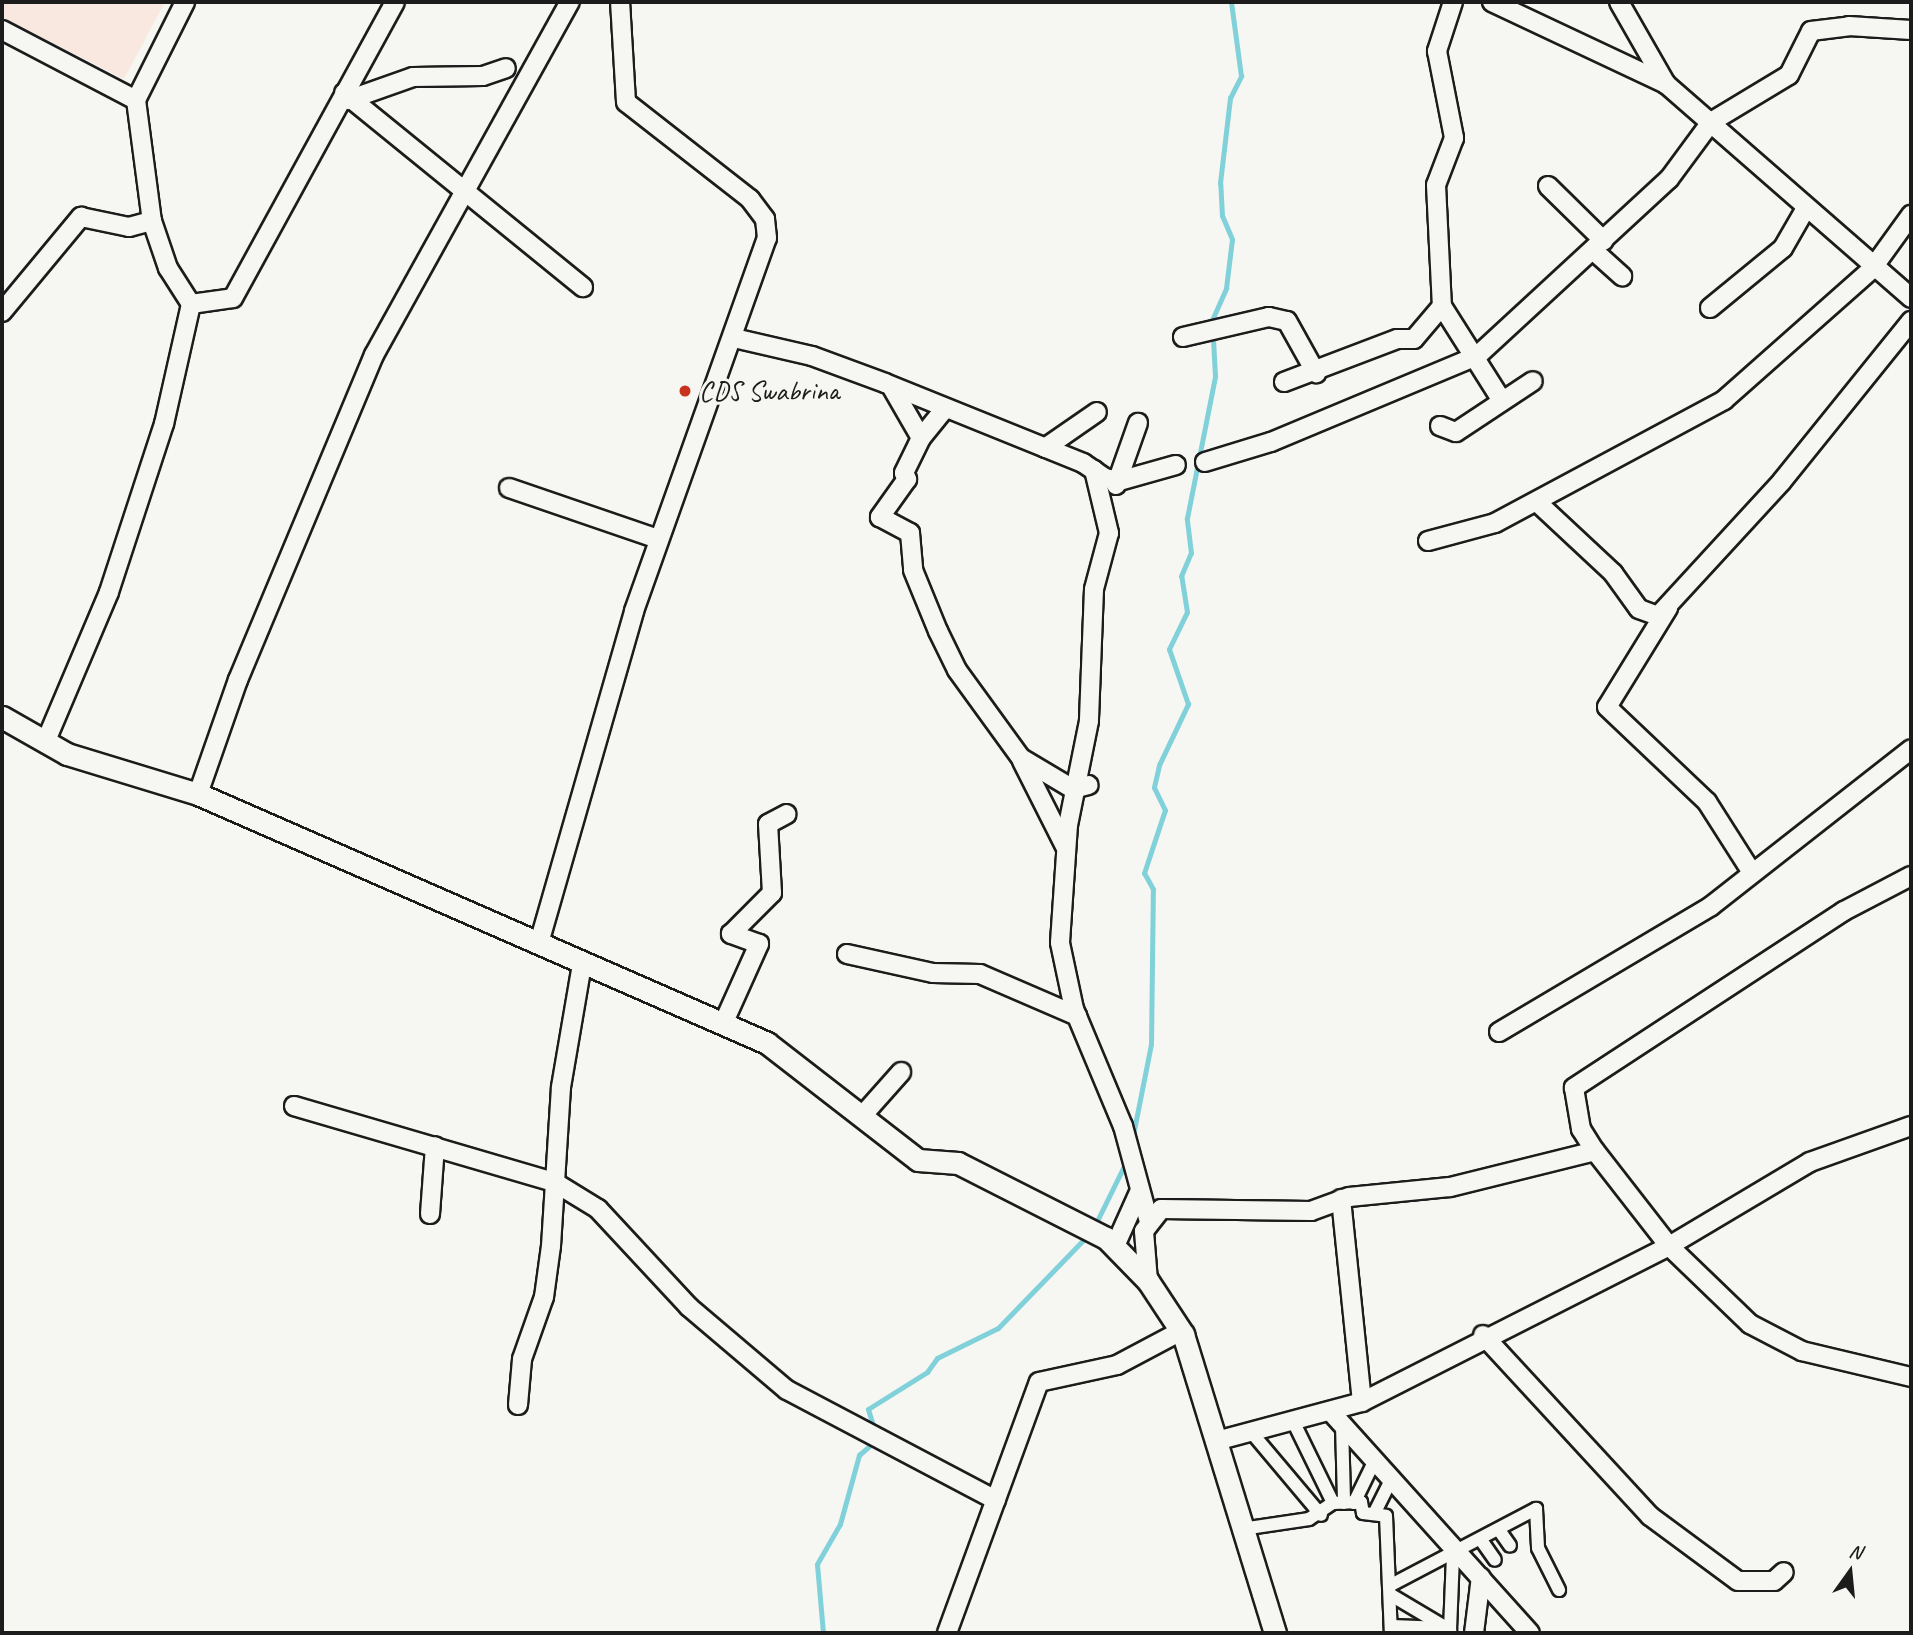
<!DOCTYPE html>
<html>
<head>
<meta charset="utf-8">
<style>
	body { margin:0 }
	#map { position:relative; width:1913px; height:1635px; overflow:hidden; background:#f6f6f2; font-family:Caveat,sans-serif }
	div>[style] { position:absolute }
	.built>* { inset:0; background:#f8e8df }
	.stream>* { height:5px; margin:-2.5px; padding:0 2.5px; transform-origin:2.5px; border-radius:2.5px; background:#81d1da }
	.roads { filter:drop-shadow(2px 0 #1c1c1c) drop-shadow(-2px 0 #1c1c1c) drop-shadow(0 2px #1c1c1c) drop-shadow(0 -2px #1c1c1c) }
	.pedestrian>* { height:12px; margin:-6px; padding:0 6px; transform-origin:6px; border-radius:6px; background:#f6f6f2 }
	.minor>* { height:18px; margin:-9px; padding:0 9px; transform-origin:9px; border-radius:9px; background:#f6f6f2 }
	.tertiary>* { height:21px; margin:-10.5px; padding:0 10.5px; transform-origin:10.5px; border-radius:10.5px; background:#f6f6f2 }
	.dots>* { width:19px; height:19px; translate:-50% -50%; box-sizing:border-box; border:4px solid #f6f6f2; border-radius:50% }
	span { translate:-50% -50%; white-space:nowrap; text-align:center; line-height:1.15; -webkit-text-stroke:6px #f6f6f2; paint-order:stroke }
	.poi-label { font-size:28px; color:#1c1c1c }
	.left { translate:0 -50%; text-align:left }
	.frame { position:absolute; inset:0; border:4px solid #1c1c1c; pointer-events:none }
	.north { position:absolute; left:1815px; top:1537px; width:70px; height:70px; -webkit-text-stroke:5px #f6f6f2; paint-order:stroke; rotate:15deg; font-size:19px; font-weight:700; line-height:28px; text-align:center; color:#1c1c1c }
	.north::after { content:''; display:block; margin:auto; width:24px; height:32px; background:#1c1c1c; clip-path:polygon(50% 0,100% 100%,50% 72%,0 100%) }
</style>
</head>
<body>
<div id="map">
	<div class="built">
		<div style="clip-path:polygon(2px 2px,165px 2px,124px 79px,2px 17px)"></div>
	</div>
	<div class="stream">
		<div style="left:1133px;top:1135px;width:93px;rotate:-78.8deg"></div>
		<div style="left:1151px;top:1044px;width:155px;rotate:-89.3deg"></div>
		<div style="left:1153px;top:889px;width:18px;rotate:-119deg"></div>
		<div style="left:1144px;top:873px;width:66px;rotate:-71.6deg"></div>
		<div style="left:1165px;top:810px;width:25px;rotate:-116deg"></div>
		<div style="left:1154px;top:787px;width:23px;rotate:-77deg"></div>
		<div style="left:1159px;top:765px;width:68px;rotate:-64.6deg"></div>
		<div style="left:1188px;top:704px;width:58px;rotate:-109.1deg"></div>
		<div style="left:1169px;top:649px;width:41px;rotate:-64.1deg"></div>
		<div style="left:1187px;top:612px;width:36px;rotate:-99deg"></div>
		<div style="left:1181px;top:576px;width:25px;rotate:-67deg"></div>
		<div style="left:1191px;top:553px;width:35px;rotate:-97deg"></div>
		<div style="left:1187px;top:518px;width:145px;rotate:-78.8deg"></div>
		<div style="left:1215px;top:376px;width:56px;rotate:-93.1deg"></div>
		<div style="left:1212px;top:320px;width:35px;rotate:-66deg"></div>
		<div style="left:1226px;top:288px;width:49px;rotate:-83deg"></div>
		<div style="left:1232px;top:239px;width:25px;rotate:-113deg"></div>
		<div style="left:1222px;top:216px;width:33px;rotate:-93deg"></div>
		<div style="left:1220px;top:183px;width:86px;rotate:-83.3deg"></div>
		<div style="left:1230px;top:98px;width:25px;rotate:-63deg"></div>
		<div style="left:1241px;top:76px;width:75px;rotate:-97.7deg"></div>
		<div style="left:1094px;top:1227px;width:77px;rotate:-63.8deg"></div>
		<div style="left:875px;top:1432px;width:24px;rotate:-107deg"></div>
		<div style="left:868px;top:1409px;width:70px;rotate:-32.1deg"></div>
		<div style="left:927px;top:1372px;width:17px;rotate:-54deg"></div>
		<div style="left:937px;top:1358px;width:68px;rotate:-26.2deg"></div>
		<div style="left:998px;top:1328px;width:129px;rotate:-45.9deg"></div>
		<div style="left:823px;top:1633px;width:69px;rotate:-95deg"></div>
		<div style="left:817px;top:1564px;width:46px;rotate:-60.1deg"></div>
		<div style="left:840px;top:1524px;width:72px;rotate:-74.6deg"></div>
		<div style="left:859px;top:1455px;width:21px;rotate:-41deg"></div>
	</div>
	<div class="roads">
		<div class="pedestrian">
			<div style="left:1294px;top:1423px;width:89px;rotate:64deg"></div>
			<div style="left:1342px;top:1424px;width:79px;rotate:88.5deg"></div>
			<div style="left:1252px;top:1433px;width:107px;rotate:49.9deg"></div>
			<div style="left:1354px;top:1503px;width:48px;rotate:-64deg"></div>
			<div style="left:1374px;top:1514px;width:40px;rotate:-63.4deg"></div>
			<div style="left:1242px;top:1529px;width:68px;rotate:-8.5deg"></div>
			<div style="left:1309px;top:1519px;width:29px;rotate:-34deg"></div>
			<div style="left:1333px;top:1503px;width:28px;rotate:-2deg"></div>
			<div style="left:1361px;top:1502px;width:11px;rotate:80deg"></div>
			<div style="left:1363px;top:1513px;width:23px;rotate:7deg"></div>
			<div style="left:1386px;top:1516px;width:117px;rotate:87.6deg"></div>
			<div style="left:1499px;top:1530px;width:19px;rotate:55deg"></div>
			<div style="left:1481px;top:1540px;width:24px;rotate:55deg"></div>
			<div style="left:1391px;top:1585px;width:164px;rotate:-27.7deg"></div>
			<div style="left:1536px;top:1509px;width:39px;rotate:87deg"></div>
			<div style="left:1538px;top:1548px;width:47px;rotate:63.4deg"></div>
			<div style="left:1391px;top:1595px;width:69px;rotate:30.7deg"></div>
			<div style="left:1450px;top:1630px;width:75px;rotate:-87.7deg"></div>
			<div style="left:1392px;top:1626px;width:52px;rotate:2.2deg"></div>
		</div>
		<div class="minor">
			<div style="left:1453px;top:2px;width:52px;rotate:108.1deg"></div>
			<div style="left:1437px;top:51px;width:89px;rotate:78.9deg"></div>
			<div style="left:1454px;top:138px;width:50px;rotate:111deg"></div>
			<div style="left:1436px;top:185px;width:121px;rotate:87.2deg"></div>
			<div style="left:1442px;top:306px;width:112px;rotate:57.7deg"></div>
			<div style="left:1492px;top:2px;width:192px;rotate:25.2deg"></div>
			<div style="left:1619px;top:2px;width:95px;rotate:60.2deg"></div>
			<div style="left:1666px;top:84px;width:325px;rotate:41.1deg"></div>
			<div style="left:2px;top:30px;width:151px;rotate:27.6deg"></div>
			<div style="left:136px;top:100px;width:110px;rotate:-63.4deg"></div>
			<div style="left:344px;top:93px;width:308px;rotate:39.1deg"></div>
			<div style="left:136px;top:100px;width:122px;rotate:82.5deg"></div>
			<div style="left:152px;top:221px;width:50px;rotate:71.2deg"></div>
			<div style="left:168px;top:268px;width:43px;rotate:57.4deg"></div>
			<div style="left:348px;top:100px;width:69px;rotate:-19.5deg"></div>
			<div style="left:413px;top:77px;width:70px;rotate:-0.8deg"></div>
			<div style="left:483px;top:76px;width:24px;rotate:-19deg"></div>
			<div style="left:1548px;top:186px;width:78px;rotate:44.5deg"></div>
			<div style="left:1594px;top:251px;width:38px;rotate:42deg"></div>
			<div style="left:1710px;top:308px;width:94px;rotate:-39.4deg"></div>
			<div style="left:1783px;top:248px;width:46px;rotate:-60.1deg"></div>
			<div style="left:2px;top:312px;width:124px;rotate:-50.3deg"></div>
			<div style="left:81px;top:217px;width:49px;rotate:11.8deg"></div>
			<div style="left:129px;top:227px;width:24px;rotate:-15deg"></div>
			<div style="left:1183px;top:337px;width:88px;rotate:-13.1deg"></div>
			<div style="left:1269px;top:317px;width:18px;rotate:13deg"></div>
			<div style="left:1287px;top:321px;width:60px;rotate:60.9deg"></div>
			<div style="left:734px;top:338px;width:80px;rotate:13deg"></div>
			<div style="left:812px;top:356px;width:78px;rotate:20.3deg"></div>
			<div style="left:885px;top:383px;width:214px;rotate:22deg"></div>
			<div style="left:1083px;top:463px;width:27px;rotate:34deg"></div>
			<div style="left:1105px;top:478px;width:14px;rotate:12deg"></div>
			<div style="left:1119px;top:481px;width:59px;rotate:-15.7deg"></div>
			<div style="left:1284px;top:382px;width:121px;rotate:-20.8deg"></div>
			<div style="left:1397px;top:339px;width:17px"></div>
			<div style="left:1414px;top:339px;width:43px;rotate:-49.7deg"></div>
			<div style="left:891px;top:386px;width:60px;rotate:60deg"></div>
			<div style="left:921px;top:438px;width:39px;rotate:116deg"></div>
			<div style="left:904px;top:473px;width:7px;rotate:63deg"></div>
			<div style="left:907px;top:479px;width:47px;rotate:125.4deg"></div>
			<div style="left:880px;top:517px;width:34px;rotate:28deg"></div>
			<div style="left:910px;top:533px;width:37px;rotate:85deg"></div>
			<div style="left:913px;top:570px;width:66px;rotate:67.7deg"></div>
			<div style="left:938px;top:631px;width:43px;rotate:64deg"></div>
			<div style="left:957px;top:670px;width:109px;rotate:54deg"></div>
			<div style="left:1021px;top:758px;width:61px;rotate:30.8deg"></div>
			<div style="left:1073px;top:789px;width:16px;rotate:-14deg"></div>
			<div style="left:1440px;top:426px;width:17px;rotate:21deg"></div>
			<div style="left:1456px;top:432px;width:92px;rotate:-33.5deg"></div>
			<div style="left:921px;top:438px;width:38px;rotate:-51deg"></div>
			<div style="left:1045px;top:448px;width:63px;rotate:-34.7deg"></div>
			<div style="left:1205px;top:462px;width:69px;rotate:-16.9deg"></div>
			<div style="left:1271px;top:442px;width:223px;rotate:-22.7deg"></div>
			<div style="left:1477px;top:356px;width:261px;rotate:-42.7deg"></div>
			<div style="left:1669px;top:179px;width:71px;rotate:-53.6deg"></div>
			<div style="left:1711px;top:122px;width:91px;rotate:-31.1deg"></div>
			<div style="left:1789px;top:75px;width:49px;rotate:-63.4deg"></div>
			<div style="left:1811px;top:31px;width:38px;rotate:-7deg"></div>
			<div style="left:1849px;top:26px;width:62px;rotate:3.7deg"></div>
			<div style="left:1094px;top:470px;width:65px;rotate:76.6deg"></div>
			<div style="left:1109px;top:533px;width:58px;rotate:105deg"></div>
			<div style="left:1094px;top:589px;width:132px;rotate:92.2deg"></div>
			<div style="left:1089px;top:721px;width:106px;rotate:101.4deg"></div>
			<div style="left:1068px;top:825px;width:118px;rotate:93.9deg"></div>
			<div style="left:1060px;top:943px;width:67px;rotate:78deg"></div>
			<div style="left:1074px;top:1009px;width:127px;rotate:67.3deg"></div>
			<div style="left:1123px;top:1126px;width:99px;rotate:74.8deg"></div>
			<div style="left:1116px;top:485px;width:66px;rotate:-70.5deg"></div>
			<div style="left:509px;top:488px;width:157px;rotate:18.9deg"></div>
			<div style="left:1538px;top:503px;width:103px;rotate:43deg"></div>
			<div style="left:1613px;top:573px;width:44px;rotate:54.2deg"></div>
			<div style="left:1639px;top:609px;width:20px;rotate:20deg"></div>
			<div style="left:1658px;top:616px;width:183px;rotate:-47.4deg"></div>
			<div style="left:1782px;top:481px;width:206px;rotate:-51.1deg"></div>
			<div style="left:1428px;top:541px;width:69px;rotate:-15deg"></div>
			<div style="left:1495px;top:523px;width:260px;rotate:-28.2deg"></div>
			<div style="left:1724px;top:400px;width:198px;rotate:-41.5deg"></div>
			<div style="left:1872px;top:269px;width:67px;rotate:-54.2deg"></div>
			<div style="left:1668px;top:608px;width:116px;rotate:121.6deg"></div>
			<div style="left:1607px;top:707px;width:138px;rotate:43.5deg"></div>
			<div style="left:1707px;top:802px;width:82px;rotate:57.5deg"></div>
			<div style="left:45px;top:743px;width:164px;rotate:-67deg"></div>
			<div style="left:109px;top:592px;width:177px;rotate:-71.9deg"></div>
			<div style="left:164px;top:424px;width:123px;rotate:-77.3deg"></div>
			<div style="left:191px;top:304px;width:42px;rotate:-8.1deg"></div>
			<div style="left:233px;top:298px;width:337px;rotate:-61.3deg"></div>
			<div style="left:1022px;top:761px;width:97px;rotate:63.2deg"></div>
			<div style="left:198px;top:794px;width:121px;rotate:-70.7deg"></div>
			<div style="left:238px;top:680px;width:352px;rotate:-67.3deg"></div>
			<div style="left:374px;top:355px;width:404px;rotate:-61deg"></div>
			<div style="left:1911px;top:876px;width:76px;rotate:152.4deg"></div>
			<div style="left:1844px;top:911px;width:323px;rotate:146.8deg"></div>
			<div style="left:1574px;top:1088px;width:42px;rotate:80.3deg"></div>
			<div style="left:1581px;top:1129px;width:26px;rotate:58deg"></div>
			<div style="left:1595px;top:1151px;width:120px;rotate:52.1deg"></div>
			<div style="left:1669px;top:1246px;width:112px;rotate:43.9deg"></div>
			<div style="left:1750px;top:1324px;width:59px;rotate:27.4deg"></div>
			<div style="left:1802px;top:1351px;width:112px;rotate:13.4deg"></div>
			<div style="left:539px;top:943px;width:345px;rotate:-74deg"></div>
			<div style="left:634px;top:611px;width:396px;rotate:-70.4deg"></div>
			<div style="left:767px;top:238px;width:19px;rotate:-96deg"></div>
			<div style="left:765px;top:219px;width:25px;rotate:-127deg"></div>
			<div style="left:750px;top:199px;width:157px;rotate:-142deg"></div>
			<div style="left:626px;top:102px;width:100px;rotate:-93.4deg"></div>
			<div style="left:847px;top:954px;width:88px;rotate:12.5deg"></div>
			<div style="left:933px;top:973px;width:47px;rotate:1.2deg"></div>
			<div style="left:980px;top:974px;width:106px;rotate:23.4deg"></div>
			<div style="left:723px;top:1024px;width:88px;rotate:-65.8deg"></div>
			<div style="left:759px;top:944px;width:30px;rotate:-160deg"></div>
			<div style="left:731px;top:934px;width:58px;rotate:-45deg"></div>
			<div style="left:772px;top:893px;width:69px;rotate:-93.3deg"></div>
			<div style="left:768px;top:824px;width:21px;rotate:-28deg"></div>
			<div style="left:1499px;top:1032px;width:247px;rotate:-30.7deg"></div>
			<div style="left:1711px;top:906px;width:254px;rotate:-38.1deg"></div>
			<div style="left:294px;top:1106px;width:271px;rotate:16.3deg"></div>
			<div style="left:554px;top:1182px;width:52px;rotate:31.5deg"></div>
			<div style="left:598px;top:1209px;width:134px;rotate:47.1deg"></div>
			<div style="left:689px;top:1307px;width:128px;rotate:40.3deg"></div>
			<div style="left:787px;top:1390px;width:236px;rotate:27.8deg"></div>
			<div style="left:862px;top:1116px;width:59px;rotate:-48.4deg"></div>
			<div style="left:1341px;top:1199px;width:204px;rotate:84.1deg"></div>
			<div style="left:430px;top:1214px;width:68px;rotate:-85.8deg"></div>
			<div style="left:1115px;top:1246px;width:61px;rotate:-65.9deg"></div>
			<div style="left:1148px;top:1281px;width:50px;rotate:-94.6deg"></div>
			<div style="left:1144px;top:1231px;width:28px;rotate:-52deg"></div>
			<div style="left:1161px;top:1209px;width:150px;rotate:0.8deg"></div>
			<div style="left:1311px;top:1211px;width:40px;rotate:-20.2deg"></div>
			<div style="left:1349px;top:1197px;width:101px;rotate:-5.7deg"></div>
			<div style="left:1450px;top:1187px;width:149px;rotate:-13.9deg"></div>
			<div style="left:1483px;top:1335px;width:246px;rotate:47.3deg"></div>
			<div style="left:1650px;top:1516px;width:109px;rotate:36.5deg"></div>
			<div style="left:1738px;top:1581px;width:36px"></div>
			<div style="left:1774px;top:1581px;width:13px;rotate:-42deg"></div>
			<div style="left:518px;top:1405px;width:46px;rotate:-85deg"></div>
			<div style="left:522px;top:1359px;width:66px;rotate:-70.5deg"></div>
			<div style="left:544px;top:1297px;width:51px;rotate:-82.2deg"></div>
			<div style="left:551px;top:1246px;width:159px;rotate:-86.4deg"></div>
			<div style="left:561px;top:1087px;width:125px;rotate:-80.3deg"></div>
			<div style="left:1331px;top:1412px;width:297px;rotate:48deg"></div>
			<div style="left:1216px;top:1441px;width:151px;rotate:-15deg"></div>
			<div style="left:1362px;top:1402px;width:344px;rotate:-26.9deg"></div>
			<div style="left:1669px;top:1246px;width:164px;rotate:-30.8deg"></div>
			<div style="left:1810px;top:1162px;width:107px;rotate:-19.6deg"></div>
			<div style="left:947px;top:1633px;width:267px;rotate:-69.9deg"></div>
			<div style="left:1039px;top:1382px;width:80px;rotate:-12.3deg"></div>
			<div style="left:1117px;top:1365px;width:72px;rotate:-28deg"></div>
			<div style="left:1474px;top:1633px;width:56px;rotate:-82.9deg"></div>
		</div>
		<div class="tertiary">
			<div style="left:2px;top:717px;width:75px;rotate:29.6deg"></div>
			<div style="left:67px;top:754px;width:137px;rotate:17deg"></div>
			<div style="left:198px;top:794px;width:621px;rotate:23.63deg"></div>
			<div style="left:767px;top:1043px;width:191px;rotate:37.8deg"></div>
			<div style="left:918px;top:1160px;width:40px;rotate:4.3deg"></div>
			<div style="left:958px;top:1163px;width:166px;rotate:26.9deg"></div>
			<div style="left:1106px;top:1238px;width:60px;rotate:45.7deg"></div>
			<div style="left:1148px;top:1281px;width:64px;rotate:56.6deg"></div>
			<div style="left:1183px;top:1334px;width:313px;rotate:72.9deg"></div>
		</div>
	</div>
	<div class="dots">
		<div style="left:685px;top:391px;background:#c8321e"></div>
	</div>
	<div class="poi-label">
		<span class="left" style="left:699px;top:391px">CDS Swabrina</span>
	</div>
	<div class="frame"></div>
	<div class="north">N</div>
</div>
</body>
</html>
